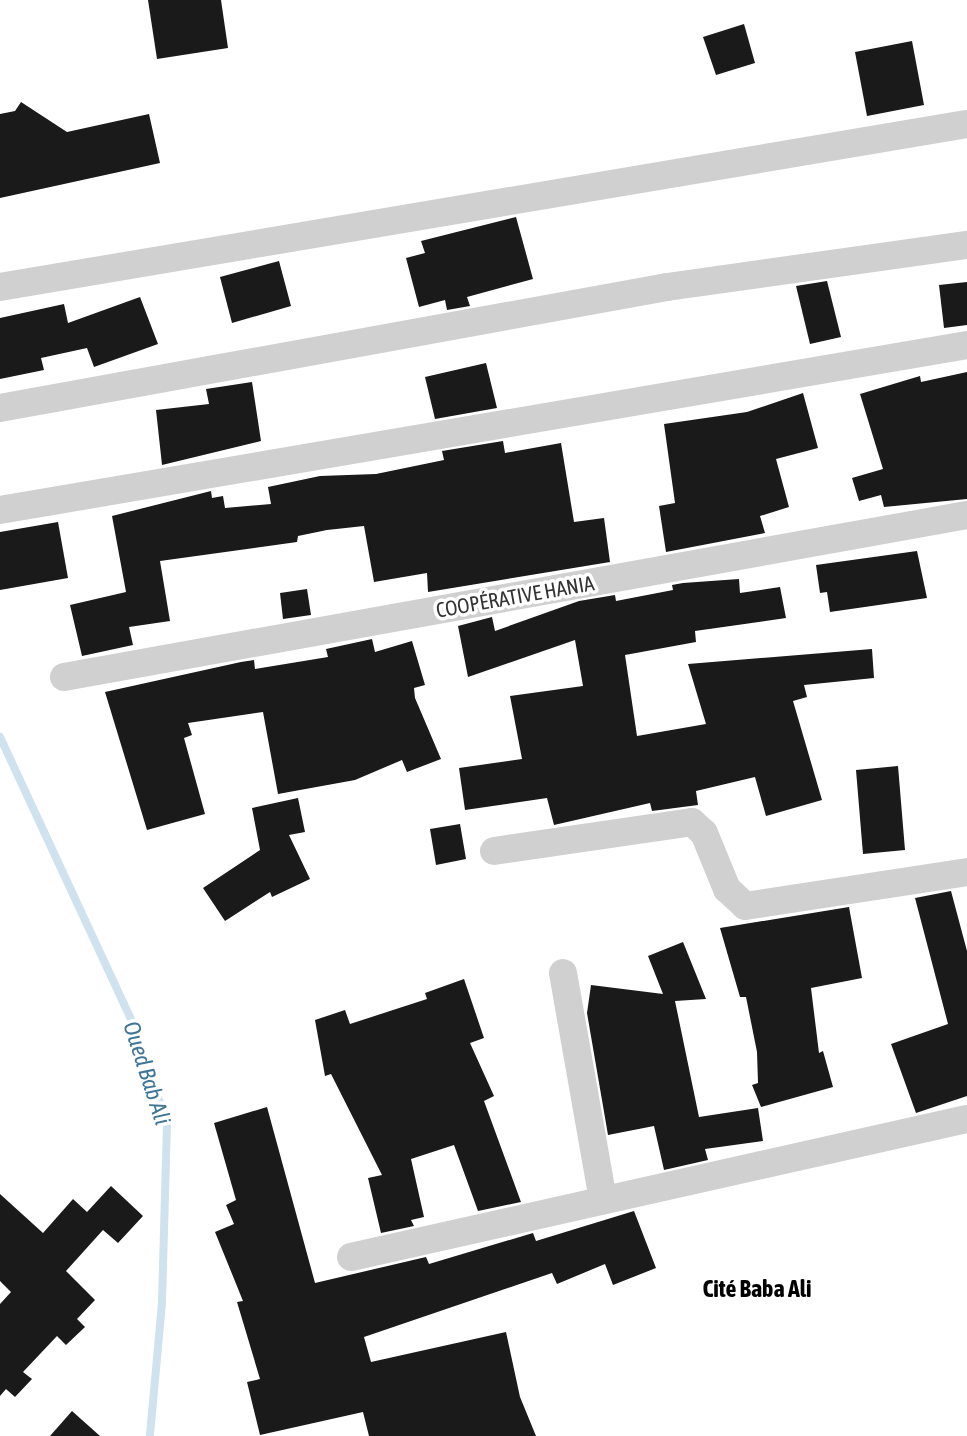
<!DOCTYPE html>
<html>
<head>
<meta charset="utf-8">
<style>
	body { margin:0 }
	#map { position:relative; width:967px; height:1436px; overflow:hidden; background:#fff; font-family:"Asap Condensed",sans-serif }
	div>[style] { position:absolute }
	.stream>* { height:8px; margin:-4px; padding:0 4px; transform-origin:4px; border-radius:4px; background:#cfe2ee }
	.building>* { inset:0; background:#1a1a1a }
	.minor>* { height:28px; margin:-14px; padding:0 14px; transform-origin:14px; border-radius:14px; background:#d0d0d0 }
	span { translate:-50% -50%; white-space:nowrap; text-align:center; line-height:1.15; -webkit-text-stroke:7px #fff; paint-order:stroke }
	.street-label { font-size:21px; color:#333 }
	.water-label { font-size:23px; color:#3f7597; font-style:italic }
	.quarter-label { font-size:24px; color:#000; font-weight:700 }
</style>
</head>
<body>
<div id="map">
	<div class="stream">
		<div style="left:0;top:737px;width:314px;rotate:65.1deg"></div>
		<div style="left:132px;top:1022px;width:107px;rotate:70.9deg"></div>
		<div style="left:167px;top:1123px;width:180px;rotate:91.6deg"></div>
		<div style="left:162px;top:1303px;width:134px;rotate:95.2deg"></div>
	</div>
	<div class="building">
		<div style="clip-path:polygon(148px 0,221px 0,228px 48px,157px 59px)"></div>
		<div style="clip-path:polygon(744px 24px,755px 63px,716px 75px,703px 37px)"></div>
		<div style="clip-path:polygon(912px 41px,924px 105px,867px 116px,855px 52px)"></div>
		<div style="clip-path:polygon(21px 102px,67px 132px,149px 114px,160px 163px,0 198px,0 114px,15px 111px)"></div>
		<div style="clip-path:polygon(516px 217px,533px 279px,467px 297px,470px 306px,447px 310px,445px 300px,419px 307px,406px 258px,425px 253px,421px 241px)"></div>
		<div style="clip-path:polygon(279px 261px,291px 306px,232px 323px,220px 277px)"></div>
		<div style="clip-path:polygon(827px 281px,841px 337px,810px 344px,796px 286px)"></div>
		<div style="clip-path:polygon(967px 282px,967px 325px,944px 328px,939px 285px)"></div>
		<div style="clip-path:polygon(140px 297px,158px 344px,94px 367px,87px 348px,41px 358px,44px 370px,0 379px,0 318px,64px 304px,68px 323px)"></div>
		<div style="clip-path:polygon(486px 363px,497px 408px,435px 419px,425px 377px)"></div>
		<div style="clip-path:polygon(967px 372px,967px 499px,884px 507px,881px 495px,859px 501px,852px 478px,883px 469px,860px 394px,920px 376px,921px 382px)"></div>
		<div style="clip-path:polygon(252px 382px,261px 441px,162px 465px,156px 410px,209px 404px,206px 389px)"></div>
		<div style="clip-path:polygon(803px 393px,818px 448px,776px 459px,789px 507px,760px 516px,765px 533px,666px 552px,659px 506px,675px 503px,664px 424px,747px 412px)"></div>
		<div style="clip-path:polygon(503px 441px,505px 453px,561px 443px,574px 522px,604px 518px,610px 562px,428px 592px,427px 573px,374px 582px,364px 526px,327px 530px,298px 536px,297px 542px,160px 561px,170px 621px,129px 627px,133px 645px,82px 656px,70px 605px,126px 592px,112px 516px,211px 491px,212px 498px,223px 496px,225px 508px,271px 504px,268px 487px,320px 476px,376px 474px,444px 460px,442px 451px)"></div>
		<div style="clip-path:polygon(58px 522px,68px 578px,0 590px,0 532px)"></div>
		<div style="clip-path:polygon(917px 551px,927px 598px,830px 612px,827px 592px,820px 593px,816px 565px)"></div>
		<div style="clip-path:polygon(739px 579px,740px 593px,780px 587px,786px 618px,695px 631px,696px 642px,625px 655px,637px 736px,706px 724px,688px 664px,872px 649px,874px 678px,804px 685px,807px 697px,793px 701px,822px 800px,766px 816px,755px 777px,696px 791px,698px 805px,652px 811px,650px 803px,554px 825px,547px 798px,465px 810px,459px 768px,522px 759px,510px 696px,583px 686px,575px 640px,468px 677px,458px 626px,492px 617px,495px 631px,579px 601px,615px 595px,616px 601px,673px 590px,672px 585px,683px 583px)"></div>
		<div style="clip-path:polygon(307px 589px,311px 615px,283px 619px,280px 593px)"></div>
		<div style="clip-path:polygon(372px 639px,375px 652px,412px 641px,425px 685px,414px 688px,415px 698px,441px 759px,407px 772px,402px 760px,355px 780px,278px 794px,263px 712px,188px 723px,192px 735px,184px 738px,205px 814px,147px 830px,105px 692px,241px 662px,254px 660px,255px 669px,328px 657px,326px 649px)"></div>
		<div style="clip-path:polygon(898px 766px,905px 850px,863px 854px,856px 770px)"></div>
		<div style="clip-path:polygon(298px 798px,305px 832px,289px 835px,310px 879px,272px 897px,270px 892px,225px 921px,203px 888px,260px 850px,252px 808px)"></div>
		<div style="clip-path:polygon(460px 824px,466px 859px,436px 865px,430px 829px)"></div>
		<div style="clip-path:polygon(951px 891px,967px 951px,967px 1096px,916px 1113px,891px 1044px,948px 1024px,915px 898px)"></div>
		<div style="clip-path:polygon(849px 907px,862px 978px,811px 988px,819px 1053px,823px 1051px,833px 1087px,761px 1107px,752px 1085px,758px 1083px,757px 1052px,746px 997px,740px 997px,720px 928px)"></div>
		<div style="clip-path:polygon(683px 942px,706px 999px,675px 1001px,699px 1117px,758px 1108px,763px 1141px,705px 1149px,708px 1160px,664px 1170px,654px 1126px,608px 1135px,587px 1013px,591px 985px,663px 994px,648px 956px)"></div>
		<div style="clip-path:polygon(464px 979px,484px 1038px,470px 1043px,494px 1096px,484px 1101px,521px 1202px,478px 1211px,454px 1145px,411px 1159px,424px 1217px,411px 1220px,414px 1226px,381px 1233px,368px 1178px,382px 1175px,331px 1074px,325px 1076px,315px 1020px,345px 1010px,350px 1024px,427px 999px,425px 993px)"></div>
		<div style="clip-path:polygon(267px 1107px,315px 1283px,426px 1257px,429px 1264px,533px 1233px,536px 1241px,634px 1211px,656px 1268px,613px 1285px,605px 1264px,557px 1284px,552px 1273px,364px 1337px,371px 1362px,506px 1332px,520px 1397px,536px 1436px,369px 1436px,363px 1412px,260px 1435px,247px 1382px,260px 1379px,237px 1302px,243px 1301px,215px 1232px,234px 1224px,226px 1205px,236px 1200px,214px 1123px)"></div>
		<div style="clip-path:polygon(111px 1186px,143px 1216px,118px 1243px,103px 1230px,66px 1271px,95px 1300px,77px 1319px,85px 1327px,66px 1345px,57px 1336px,23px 1372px,32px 1379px,15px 1397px,6px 1389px,0 1396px,0 1304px,11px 1292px,0 1281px,0 1194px,43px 1233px,73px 1199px,87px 1212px)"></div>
		<div style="clip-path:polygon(72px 1411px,100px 1436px,50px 1436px)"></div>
	</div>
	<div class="minor">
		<div style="left:0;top:287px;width:981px;rotate:-9.57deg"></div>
		<div style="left:0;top:408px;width:678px;rotate:-10.28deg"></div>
		<div style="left:667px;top:287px;width:303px;rotate:-8deg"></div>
		<div style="left:0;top:510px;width:981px;rotate:-9.68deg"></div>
		<div style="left:64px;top:677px;width:917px;rotate:-10.17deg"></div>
		<div style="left:494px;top:851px;width:200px;rotate:-8.3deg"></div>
		<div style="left:692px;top:822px;width:16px;rotate:43deg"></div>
		<div style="left:704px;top:833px;width:61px;rotate:67.7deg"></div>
		<div style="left:727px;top:889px;width:25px;rotate:43deg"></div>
		<div style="left:745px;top:906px;width:225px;rotate:-8.7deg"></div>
		<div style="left:563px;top:973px;width:231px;rotate:80deg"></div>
		<div style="left:351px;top:1257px;width:631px;rotate:-12.63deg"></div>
	</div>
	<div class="street-label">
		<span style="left:515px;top:596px;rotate:-10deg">COOPÉRATIVE HANIA</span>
	</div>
	<div class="water-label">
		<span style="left:147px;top:1073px;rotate:72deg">Oued Bab Ali</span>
	</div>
	<div class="quarter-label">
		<span style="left:757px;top:1289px">Cité Baba Ali</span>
	</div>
</div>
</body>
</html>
